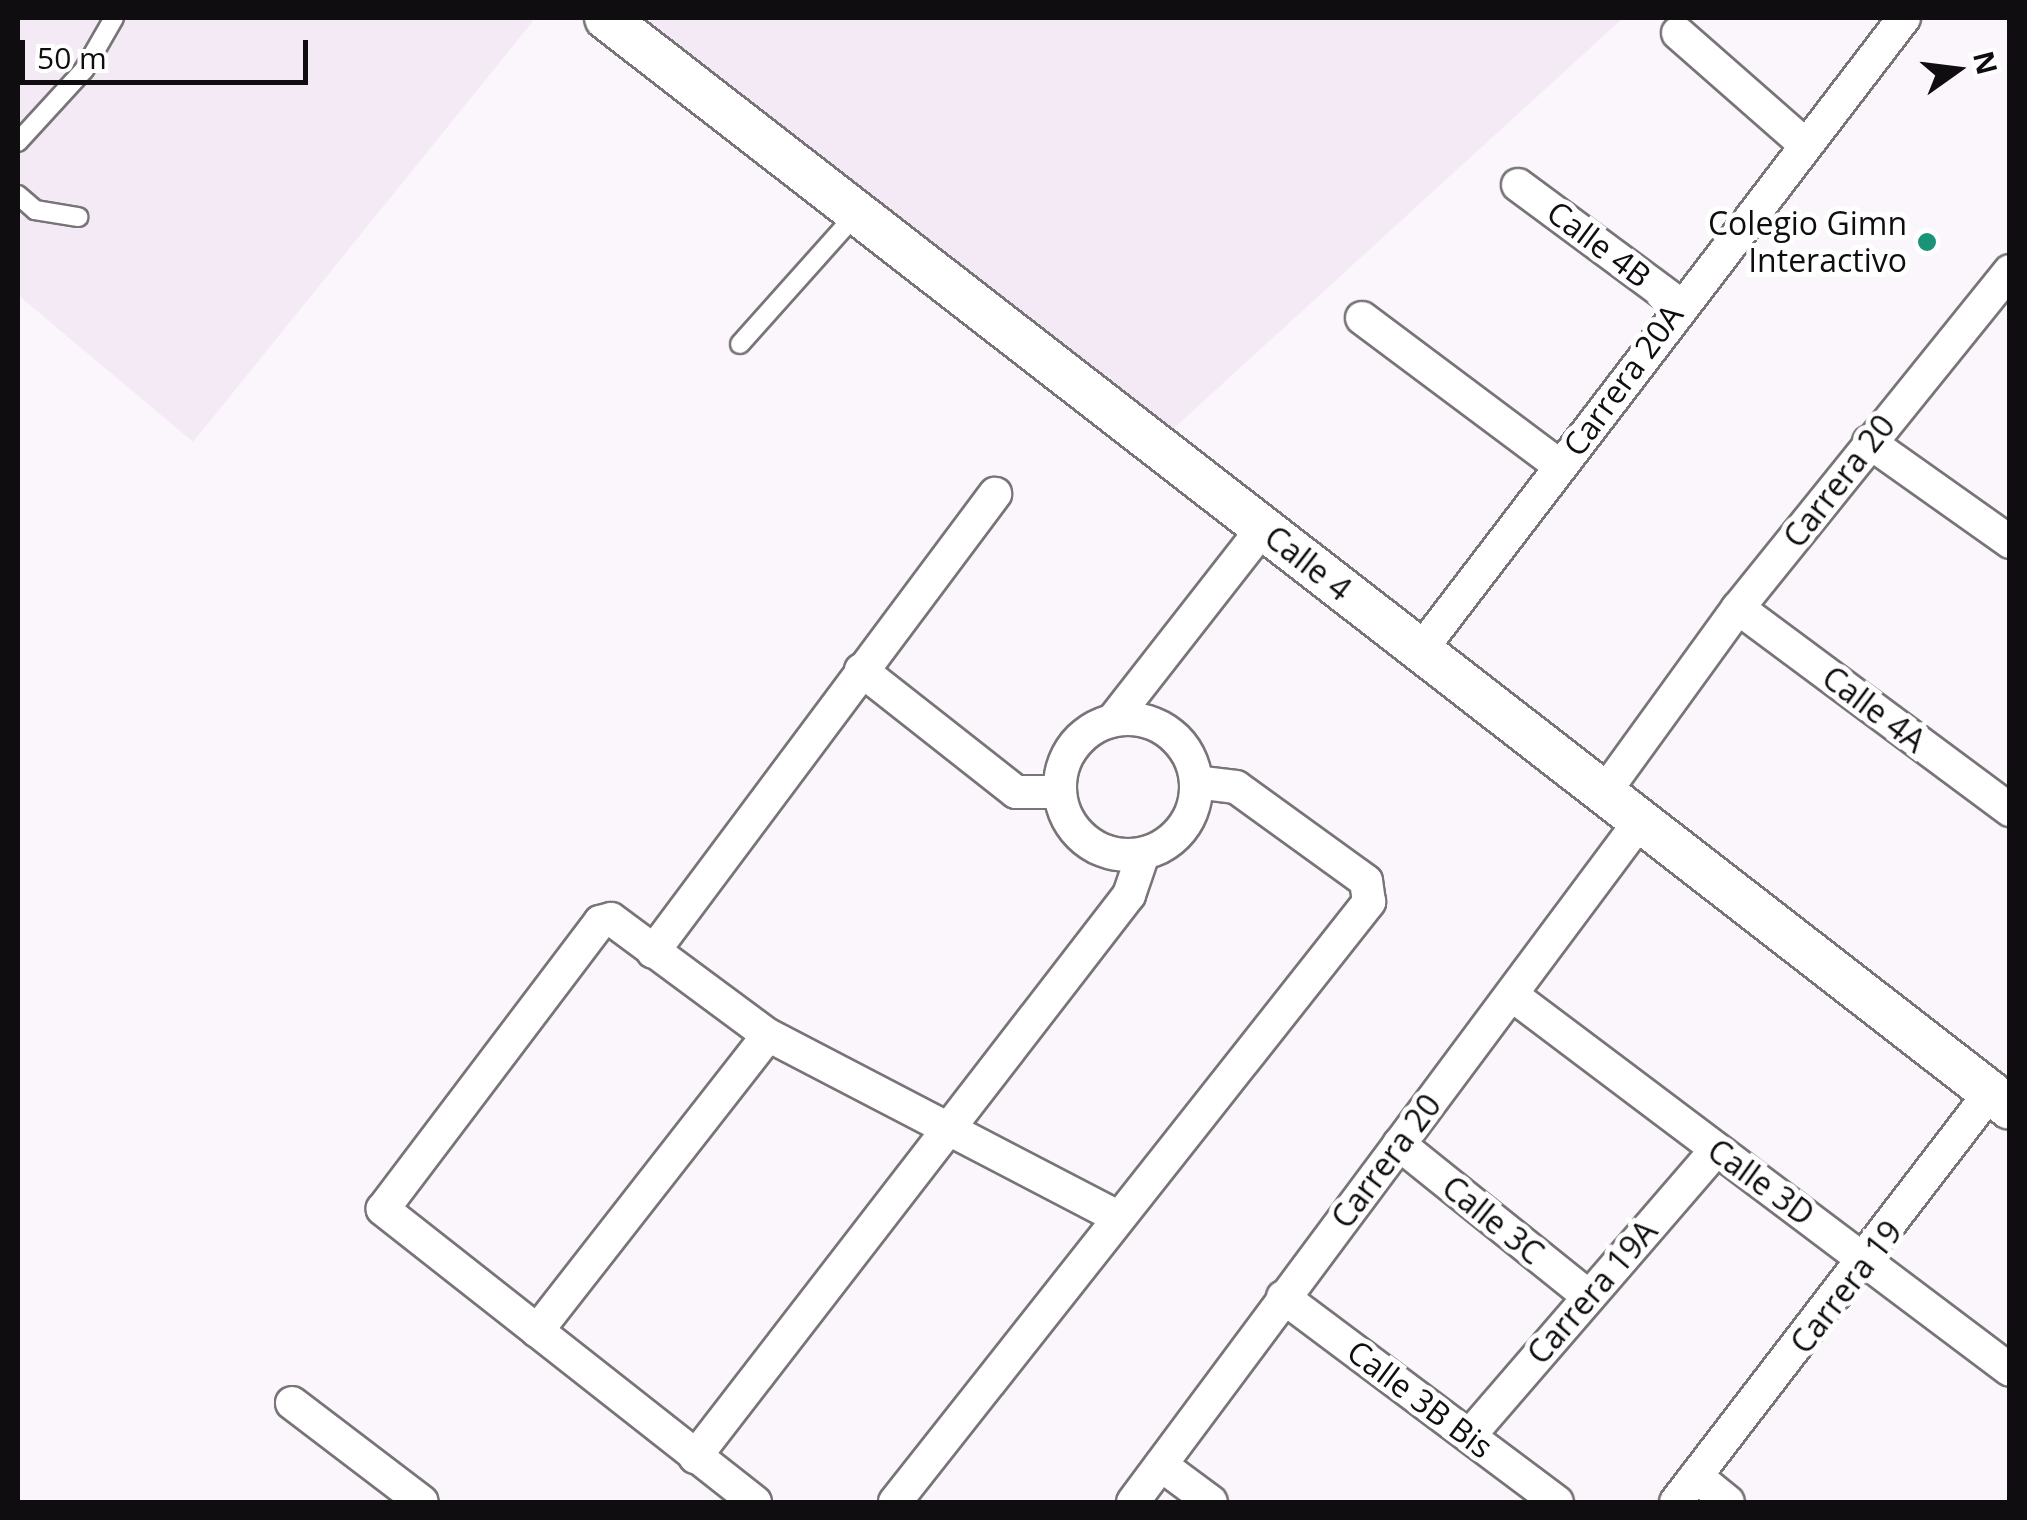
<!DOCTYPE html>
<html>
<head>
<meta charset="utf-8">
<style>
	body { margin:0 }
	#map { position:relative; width:2027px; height:1520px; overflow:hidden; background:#faf6fb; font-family:"Open Sans",sans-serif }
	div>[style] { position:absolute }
	.built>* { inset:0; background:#f4eaf5 }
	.roads { filter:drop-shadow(2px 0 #787478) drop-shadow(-2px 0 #787478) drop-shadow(0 2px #787478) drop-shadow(0 -2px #787478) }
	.service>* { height:18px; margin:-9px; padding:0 9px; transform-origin:9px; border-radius:9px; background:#fff }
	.minor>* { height:32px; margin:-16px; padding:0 16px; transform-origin:16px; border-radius:16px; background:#fff }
	.minor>.ring { margin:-16px; padding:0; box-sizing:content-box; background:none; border:32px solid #fff; border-radius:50% }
	.tertiary>* { height:42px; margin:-21px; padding:0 21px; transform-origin:21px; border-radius:21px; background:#fff }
	.dots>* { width:28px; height:28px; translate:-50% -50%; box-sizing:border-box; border:5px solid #fff; border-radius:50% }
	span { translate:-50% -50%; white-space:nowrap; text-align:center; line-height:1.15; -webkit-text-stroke:10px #fff; paint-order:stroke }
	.poi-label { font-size:32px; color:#0f0d0f }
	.right { translate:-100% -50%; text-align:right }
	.street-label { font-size:32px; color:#0f0d0f }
	.frame { position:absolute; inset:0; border:20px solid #0f0d0f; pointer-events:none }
	.north { position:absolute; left:1907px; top:20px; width:100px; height:100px; -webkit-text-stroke:8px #fff; paint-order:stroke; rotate:76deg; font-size:28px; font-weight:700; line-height:40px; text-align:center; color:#0f0d0f }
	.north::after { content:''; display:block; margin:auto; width:35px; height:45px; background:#0f0d0f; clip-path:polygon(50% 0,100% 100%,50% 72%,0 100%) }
	.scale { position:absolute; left:20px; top:40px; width:288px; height:45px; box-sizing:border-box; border:5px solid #0f0d0f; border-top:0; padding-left:12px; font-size:30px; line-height:35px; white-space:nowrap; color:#0f0d0f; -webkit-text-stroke:8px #fff; paint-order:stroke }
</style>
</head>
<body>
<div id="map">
	<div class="built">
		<div style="clip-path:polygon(18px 18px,529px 18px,533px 21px,193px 442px,18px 295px)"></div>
		<div style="clip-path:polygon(623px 18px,1623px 18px,1161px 440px)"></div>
	</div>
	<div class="roads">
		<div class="service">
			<div style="left:18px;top:142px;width:98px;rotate:-47.5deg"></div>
			<div style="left:84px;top:70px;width:60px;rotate:-60deg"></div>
			<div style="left:18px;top:195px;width:23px;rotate:41deg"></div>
			<div style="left:35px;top:210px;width:44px;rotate:9.2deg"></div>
			<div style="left:740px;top:344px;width:176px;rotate:-48.2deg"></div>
		</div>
		<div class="minor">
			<div style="left:1678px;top:33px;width:167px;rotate:41.3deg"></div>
			<div style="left:1518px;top:185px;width:200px;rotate:36.5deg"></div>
			<div style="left:1362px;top:318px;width:247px;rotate:36.8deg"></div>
			<div style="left:1869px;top:442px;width:173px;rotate:35.3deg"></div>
			<div style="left:1738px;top:608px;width:339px;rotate:36.6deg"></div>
			<div style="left:1420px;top:651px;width:797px;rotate:-52.6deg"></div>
			<div style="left:861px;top:670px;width:197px;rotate:38.2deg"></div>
			<div style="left:1016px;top:792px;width:44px"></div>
			<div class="ring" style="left:1060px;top:719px;width:104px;height:104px"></div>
			<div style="left:1113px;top:720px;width:244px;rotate:-52deg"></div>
			<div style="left:1604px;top:793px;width:228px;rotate:-54.1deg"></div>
			<div style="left:1738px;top:608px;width:433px;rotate:-51.1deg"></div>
			<div style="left:653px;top:952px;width:572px;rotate:-53.25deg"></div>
			<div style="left:1512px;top:995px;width:623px;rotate:36.98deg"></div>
			<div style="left:1399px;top:1144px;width:241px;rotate:38.8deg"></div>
			<div style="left:1283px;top:1297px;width:342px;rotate:36.8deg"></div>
			<div style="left:537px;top:1331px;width:375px;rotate:-52deg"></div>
			<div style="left:292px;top:1403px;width:163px;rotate:37.3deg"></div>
			<div style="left:1470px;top:1435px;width:376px;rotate:-49.2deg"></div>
			<div style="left:695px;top:1457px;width:710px;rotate:-52.32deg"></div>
			<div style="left:1129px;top:895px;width:43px;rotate:-71.1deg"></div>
			<div style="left:1161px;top:1465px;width:62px;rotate:36.5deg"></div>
			<div style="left:1696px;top:1476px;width:41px;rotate:39.1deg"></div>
			<div style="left:755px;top:1502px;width:474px;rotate:-141.8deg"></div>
			<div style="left:383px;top:1209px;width:360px;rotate:-52.9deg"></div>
			<div style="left:600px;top:922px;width:11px;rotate:-15deg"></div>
			<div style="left:611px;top:919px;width:195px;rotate:36.5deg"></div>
			<div style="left:768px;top:1035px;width:392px;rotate:27.5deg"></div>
			<div style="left:895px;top:1502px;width:765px;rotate:-51.69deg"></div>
			<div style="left:1369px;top:902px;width:21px;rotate:-98deg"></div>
			<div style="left:1366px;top:881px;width:160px;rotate:-144.1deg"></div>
			<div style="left:1236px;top:787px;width:40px;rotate:-172.9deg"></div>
			<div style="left:1133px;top:1502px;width:849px;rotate:-53.33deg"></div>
			<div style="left:1676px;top:1502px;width:516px;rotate:-52.49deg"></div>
		</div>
		<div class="tertiary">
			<div style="left:606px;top:18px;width:1777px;rotate:37.82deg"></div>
		</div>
	</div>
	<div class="dots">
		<div style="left:1927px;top:242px;background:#1b9377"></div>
	</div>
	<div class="poi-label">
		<span class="right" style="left:1907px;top:242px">Colegio Gimn<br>Interactivo</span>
	</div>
	<div class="street-label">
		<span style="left:1599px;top:244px;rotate:37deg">Calle 4B</span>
		<span style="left:1623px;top:380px;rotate:-54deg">Carrera 20A</span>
		<span style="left:1839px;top:481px;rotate:-52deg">Carrera 20</span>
		<span style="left:1308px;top:563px;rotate:38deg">Calle 4</span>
		<span style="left:1874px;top:709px;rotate:37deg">Calle 4A</span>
		<span style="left:1386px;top:1161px;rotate:-53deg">Carrera 20</span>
		<span style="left:1761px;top:1182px;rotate:36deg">Calle 3D</span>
		<span style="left:1493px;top:1220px;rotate:39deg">Calle 3C</span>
		<span style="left:1846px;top:1287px;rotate:-52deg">Carrera 19</span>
		<span style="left:1592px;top:1292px;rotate:-49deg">Carrera 19A</span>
		<span style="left:1420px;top:1399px;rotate:37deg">Calle 3B Bis</span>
	</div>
	<div class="frame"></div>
	<div class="north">N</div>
	<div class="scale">50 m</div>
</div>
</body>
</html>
